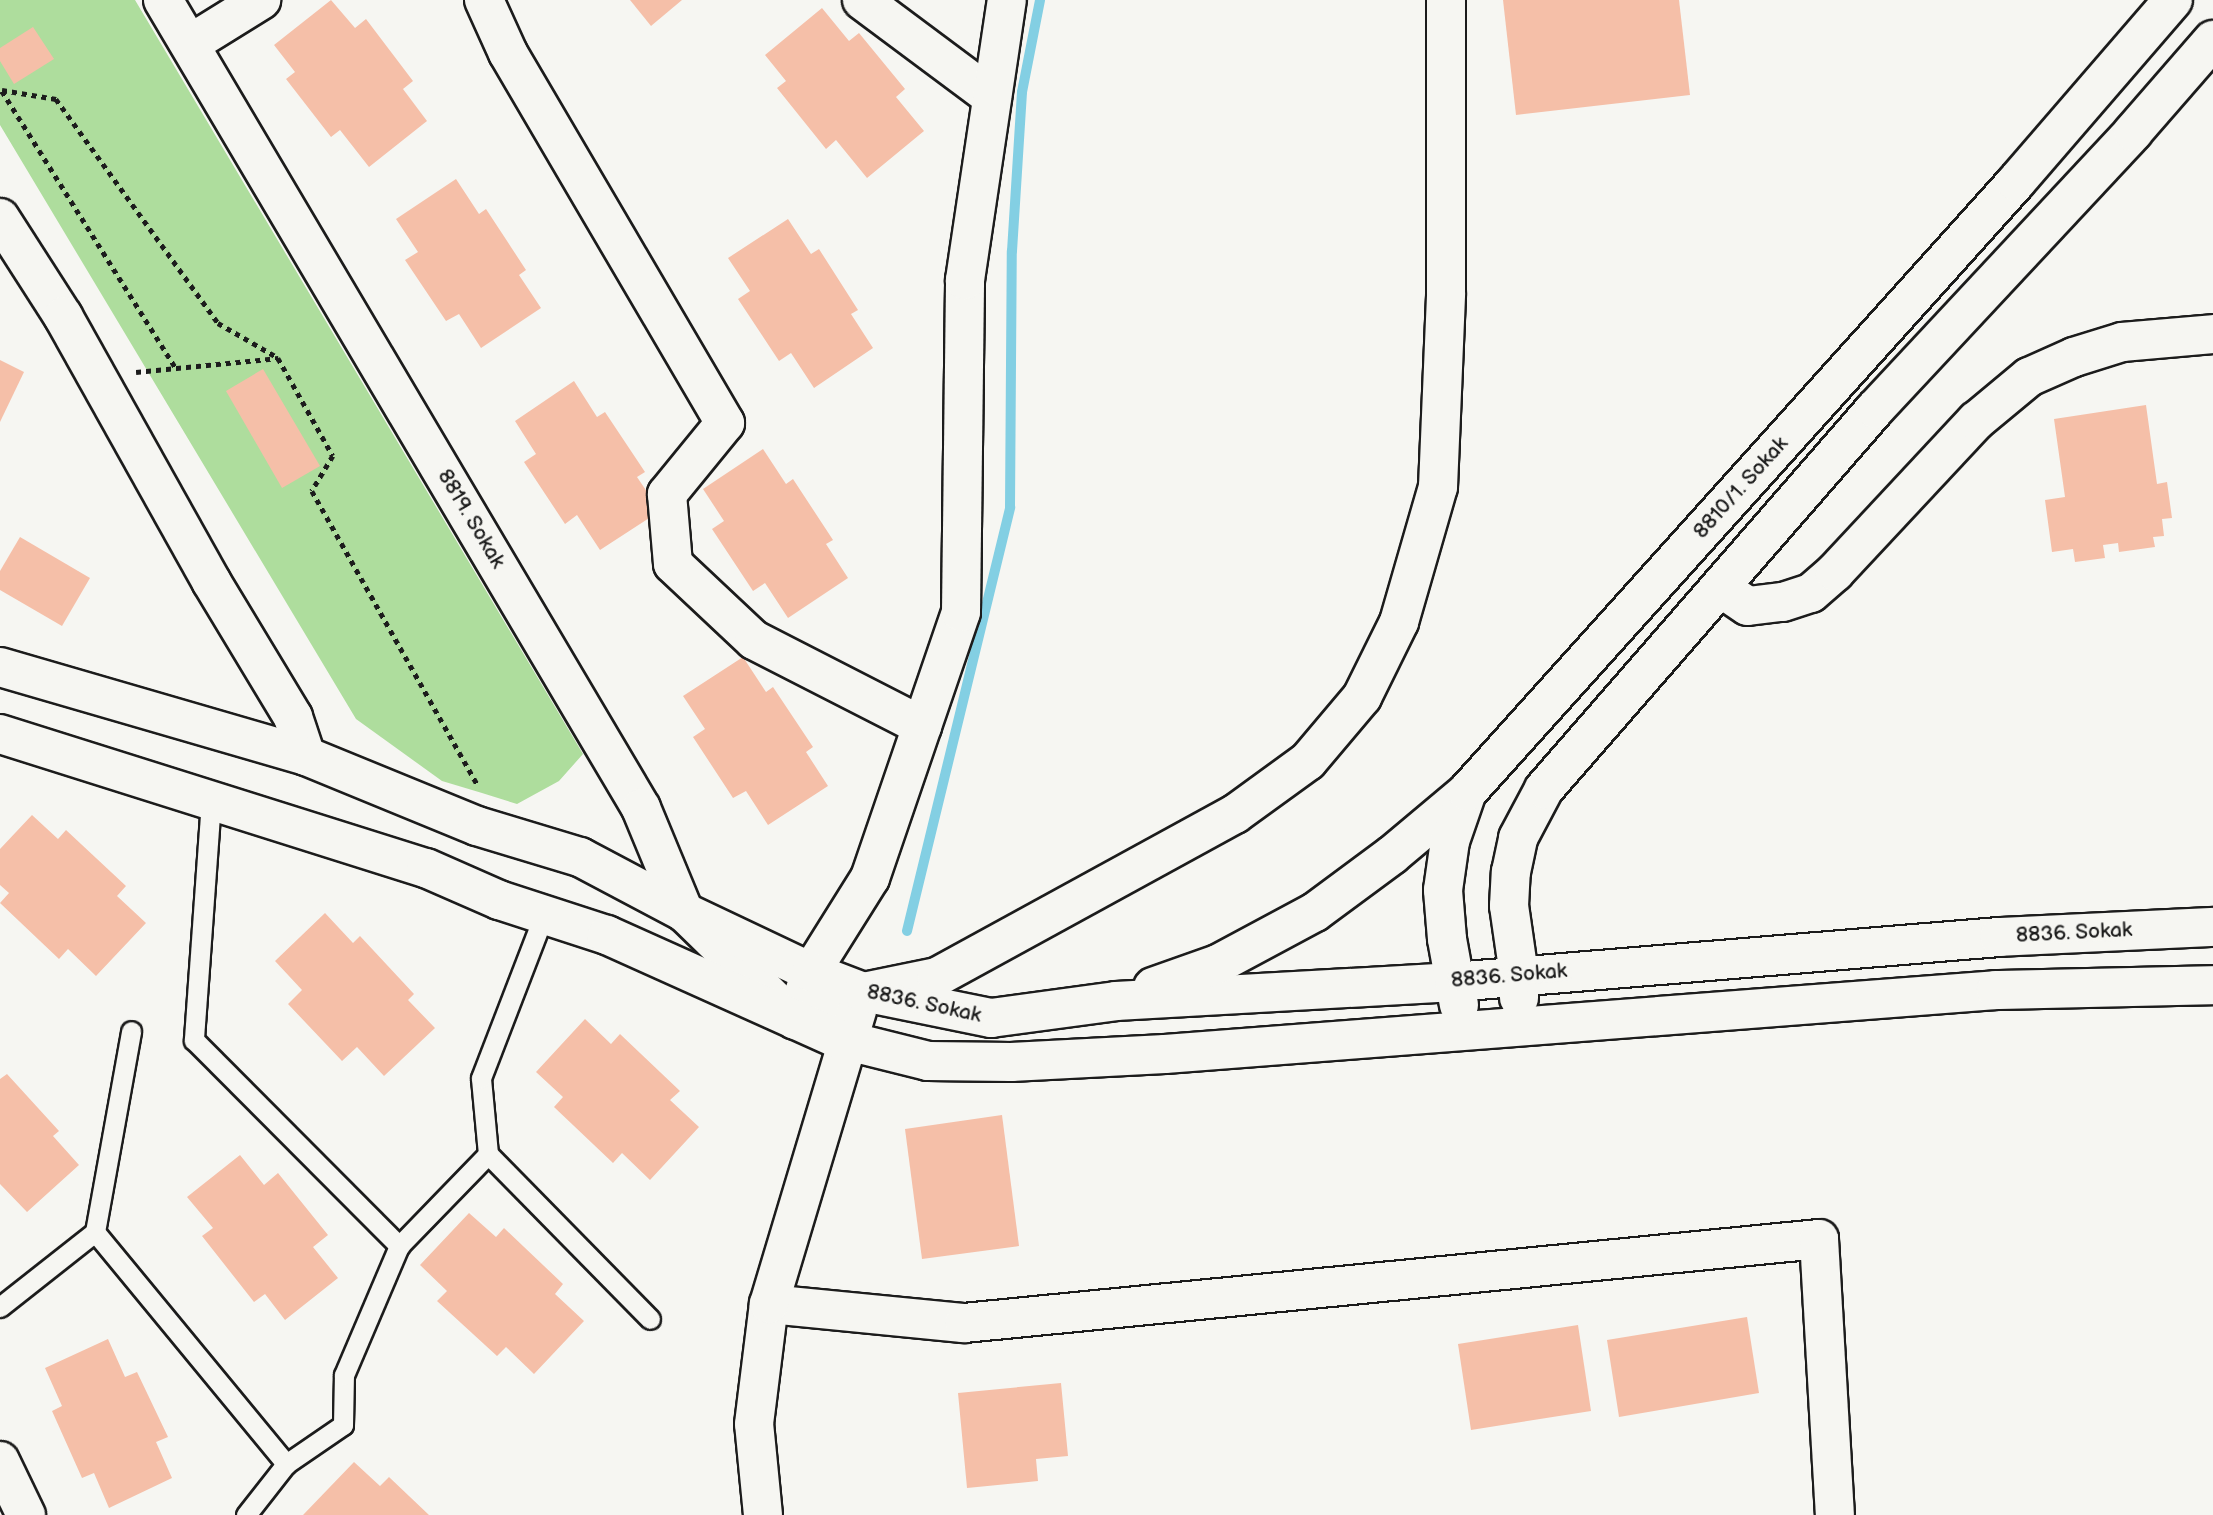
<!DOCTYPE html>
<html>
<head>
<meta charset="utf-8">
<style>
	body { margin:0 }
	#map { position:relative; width:2213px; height:1515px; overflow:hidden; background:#f6f6f2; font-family:"Balsamiq Sans",sans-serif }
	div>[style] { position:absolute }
	.green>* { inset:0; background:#aedd9d }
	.stream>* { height:10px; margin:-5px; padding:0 5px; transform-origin:5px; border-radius:5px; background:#83cfe3 }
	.building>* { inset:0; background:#f5bfa8 }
	.path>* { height:4.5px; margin-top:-2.25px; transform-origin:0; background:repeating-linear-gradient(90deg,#1c1c1c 0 5px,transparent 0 10px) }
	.roads { filter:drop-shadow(2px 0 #1c1c1c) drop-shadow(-2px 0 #1c1c1c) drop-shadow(0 2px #1c1c1c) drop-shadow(0 -2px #1c1c1c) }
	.lane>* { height:19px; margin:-9.5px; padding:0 9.5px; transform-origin:9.5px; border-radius:9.5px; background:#f6f6f2 }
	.street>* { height:38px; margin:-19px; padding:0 19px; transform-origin:19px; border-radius:19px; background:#f6f6f2 }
	.secondary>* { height:38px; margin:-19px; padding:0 19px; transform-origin:19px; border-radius:19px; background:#f6f6f2 }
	span { translate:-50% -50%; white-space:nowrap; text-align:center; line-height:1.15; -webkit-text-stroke:7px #f6f6f2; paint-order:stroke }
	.street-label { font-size:21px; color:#1c1c1c }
</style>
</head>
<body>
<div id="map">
	<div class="green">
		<div style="clip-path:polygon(0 0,135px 0,583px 754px,559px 781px,517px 804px,482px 793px,442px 781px,356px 719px,0 125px)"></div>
	</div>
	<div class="stream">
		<div style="left:907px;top:931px;width:436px;rotate:-76.3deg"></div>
		<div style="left:1010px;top:507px;width:256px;rotate:-89.6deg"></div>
		<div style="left:1012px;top:251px;width:159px;rotate:-86.4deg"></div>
		<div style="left:1022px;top:92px;width:94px;rotate:-78.9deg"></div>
	</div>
	<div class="building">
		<div style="clip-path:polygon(331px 0,355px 28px,366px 19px,413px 81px,403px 89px,427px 121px,369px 167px,340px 130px,331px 137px,286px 79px,295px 72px,274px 45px)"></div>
		<div style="clip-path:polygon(630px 0,682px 0,651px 26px)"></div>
		<div style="clip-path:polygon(1503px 0,1679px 0,1690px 95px,1516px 115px)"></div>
		<div style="clip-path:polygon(822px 8px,849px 41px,859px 33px,905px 89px,896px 97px,924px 131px,867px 178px,836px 140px,826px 149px,777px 88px,786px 81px,765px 55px)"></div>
		<div style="clip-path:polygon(33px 27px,54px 59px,14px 84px,0 61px,0 48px)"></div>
		<div style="clip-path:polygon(456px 179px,479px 214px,486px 209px,526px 270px,519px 275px,541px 308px,481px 348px,459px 314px,446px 321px,405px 260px,418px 252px,396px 219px)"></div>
		<div style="clip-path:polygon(788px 219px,811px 254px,819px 249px,858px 310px,851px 314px,873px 348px,814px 388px,791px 353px,779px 361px,738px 299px,750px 291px,728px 258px)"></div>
		<div style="clip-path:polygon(0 360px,24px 372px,0 422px)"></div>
		<div style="clip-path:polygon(263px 369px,320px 466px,282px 488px,226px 391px)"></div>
		<div style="clip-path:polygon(574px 381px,597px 417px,605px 412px,645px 472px,637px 477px,660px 511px,600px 550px,577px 515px,565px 524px,524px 462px,536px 454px,515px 421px)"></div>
		<div style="clip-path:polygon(2146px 405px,2157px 484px,2167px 482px,2172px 518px,2162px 519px,2164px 536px,2153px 537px,2155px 547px,2119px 552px,2118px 543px,2103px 545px,2105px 558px,2075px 562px,2073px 549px,2052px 552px,2045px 500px,2065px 497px,2054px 419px)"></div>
		<div style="clip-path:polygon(763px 449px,786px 484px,793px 479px,833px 540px,826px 544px,848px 578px,788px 618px,765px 583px,753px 591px,712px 529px,724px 521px,703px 489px)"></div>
		<div style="clip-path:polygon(20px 537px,90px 578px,62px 626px,0 590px,0 571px)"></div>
		<div style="clip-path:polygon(743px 657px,766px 692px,773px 687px,813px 747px,806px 752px,828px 786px,768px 825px,746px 791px,733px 798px,693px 737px,705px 729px,683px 696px)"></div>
		<div style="clip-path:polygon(32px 815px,58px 839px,66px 830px,126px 886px,117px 896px,146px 923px,96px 976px,68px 949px,59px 959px,0 903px,9px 893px,0 885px,0 849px)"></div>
		<div style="clip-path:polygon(325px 913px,353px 943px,360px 936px,414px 994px,408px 1000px,435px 1028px,384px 1076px,357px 1047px,342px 1061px,288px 1004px,302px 990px,275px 961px)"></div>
		<div style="clip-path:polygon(585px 1019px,611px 1044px,620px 1034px,680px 1091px,670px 1100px,699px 1127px,650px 1180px,622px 1153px,613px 1163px,554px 1107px,563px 1097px,536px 1072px)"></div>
		<div style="clip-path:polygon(7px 1074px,59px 1131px,53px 1136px,79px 1165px,27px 1212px,0 1184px,0 1079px)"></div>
		<div style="clip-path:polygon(1002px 1115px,1019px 1246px,922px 1259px,905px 1129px)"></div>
		<div style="clip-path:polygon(240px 1155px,264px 1185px,278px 1173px,328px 1235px,313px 1247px,338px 1278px,285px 1320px,265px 1294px,254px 1302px,202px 1236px,213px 1228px,187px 1197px)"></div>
		<div style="clip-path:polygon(469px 1213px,496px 1237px,504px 1228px,563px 1284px,555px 1294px,584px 1321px,534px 1374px,506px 1347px,497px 1356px,437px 1301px,447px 1291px,420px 1265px)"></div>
		<div style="clip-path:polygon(1747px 1317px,1759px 1393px,1619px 1417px,1607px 1340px)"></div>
		<div style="clip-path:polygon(1578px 1325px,1591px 1411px,1471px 1430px,1458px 1344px)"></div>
		<div style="clip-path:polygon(108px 1339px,125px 1377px,137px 1372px,168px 1437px,156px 1442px,172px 1478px,109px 1508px,94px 1473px,82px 1478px,52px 1411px,62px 1406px,45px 1368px)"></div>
		<div style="clip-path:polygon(1061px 1383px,1068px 1456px,1036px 1459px,1038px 1481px,967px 1488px,958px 1393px)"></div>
		<div style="clip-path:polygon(354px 1462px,380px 1486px,389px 1477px,429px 1515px,303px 1515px)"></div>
	</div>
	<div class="path">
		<div style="left:2px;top:90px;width:55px;rotate:9.5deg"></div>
		<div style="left:56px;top:99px;width:276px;rotate:54.1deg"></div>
		<div style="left:218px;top:323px;width:68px;rotate:30deg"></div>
		<div style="left:2px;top:91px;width:326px;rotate:57.9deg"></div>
		<div style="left:136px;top:372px;width:143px;rotate:-5.6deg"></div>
		<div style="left:278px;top:358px;width:112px;rotate:60.7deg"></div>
		<div style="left:333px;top:456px;width:41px;rotate:121deg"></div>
		<div style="left:312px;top:491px;width:336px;rotate:60.6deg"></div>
	</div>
	<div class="roads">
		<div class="lane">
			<div style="left:211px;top:801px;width:240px;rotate:94.1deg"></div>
			<div style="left:194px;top:1040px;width:291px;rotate:45.1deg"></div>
			<div style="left:488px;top:1154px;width:231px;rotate:45.5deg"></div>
			<div style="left:95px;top:1232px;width:301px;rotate:50.5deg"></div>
			<div style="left:286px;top:1464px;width:65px;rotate:128.1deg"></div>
			<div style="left:0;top:1307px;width:121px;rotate:-38.3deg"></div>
			<div style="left:95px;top:1232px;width:204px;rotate:-79.8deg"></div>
			<div style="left:286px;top:1464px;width:69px;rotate:-34.4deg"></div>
			<div style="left:343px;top:1425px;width:50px;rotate:-88.9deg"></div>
			<div style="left:344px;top:1375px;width:140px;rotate:-66.9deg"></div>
			<div style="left:399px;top:1246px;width:128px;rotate:-45.9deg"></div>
			<div style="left:488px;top:1154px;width:76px;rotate:-95.3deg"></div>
			<div style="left:481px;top:1078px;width:175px;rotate:-68.9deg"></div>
		</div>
		<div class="street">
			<div style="left:163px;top:0;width:939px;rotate:59.39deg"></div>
			<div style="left:641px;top:808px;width:113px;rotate:67.5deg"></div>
			<div style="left:684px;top:912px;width:151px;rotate:44.2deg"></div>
			<div style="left:484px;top:0;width:58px;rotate:65.6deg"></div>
			<div style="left:508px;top:53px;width:429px;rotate:59.6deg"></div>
			<div style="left:725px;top:423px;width:92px;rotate:129.2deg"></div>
			<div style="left:667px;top:494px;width:70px;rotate:85.1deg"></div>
			<div style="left:673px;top:564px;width:111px;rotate:43.2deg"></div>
			<div style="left:754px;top:640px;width:189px;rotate:27.1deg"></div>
			<div style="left:862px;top:0;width:162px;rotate:36.7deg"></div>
			<div style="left:190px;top:44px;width:84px;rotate:-31.8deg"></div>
			<div style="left:0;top:218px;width:117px;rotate:57.3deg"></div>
			<div style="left:63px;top:316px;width:304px;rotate:60.8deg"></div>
			<div style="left:211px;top:581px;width:159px;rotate:58.9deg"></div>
			<div style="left:293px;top:717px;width:41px;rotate:71.6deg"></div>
			<div style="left:1721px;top:588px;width:32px;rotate:34deg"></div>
			<div style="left:1748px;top:606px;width:35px;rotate:-7deg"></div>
			<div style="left:1783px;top:602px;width:29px;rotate:-18deg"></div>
			<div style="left:1811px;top:593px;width:32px;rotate:-41deg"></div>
			<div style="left:1835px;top:572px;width:207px;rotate:-47deg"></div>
			<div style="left:1976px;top:421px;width:69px;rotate:-39.7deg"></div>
			<div style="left:2029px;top:377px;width:49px;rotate:-24deg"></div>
			<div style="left:2074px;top:357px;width:50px;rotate:-17.4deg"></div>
			<div style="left:2122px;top:342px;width:91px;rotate:-5deg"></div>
			<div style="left:801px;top:1002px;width:32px;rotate:-72deg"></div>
			<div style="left:811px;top:972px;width:111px;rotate:-57.9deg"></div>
			<div style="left:870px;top:878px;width:281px;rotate:-71.1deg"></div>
			<div style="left:961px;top:612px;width:332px;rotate:-89.3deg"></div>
			<div style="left:965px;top:280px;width:283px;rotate:-81.5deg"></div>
			<div style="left:795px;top:1020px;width:74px;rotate:-22.4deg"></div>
			<div style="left:863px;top:992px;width:76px;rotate:-11.5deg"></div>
			<div style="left:937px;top:977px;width:340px;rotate:-28.7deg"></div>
			<div style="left:1235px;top:814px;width:90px;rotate:-36deg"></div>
			<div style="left:1308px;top:761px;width:84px;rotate:-49.8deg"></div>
			<div style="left:1362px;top:697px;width:84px;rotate:-63.7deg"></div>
			<div style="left:1399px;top:622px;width:141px;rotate:-73.9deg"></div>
			<div style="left:1438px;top:487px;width:194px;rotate:-87.6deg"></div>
			<div style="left:1446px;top:293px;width:293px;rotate:-90deg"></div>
			<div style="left:769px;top:1304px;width:196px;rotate:5.6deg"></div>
			<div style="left:964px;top:1323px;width:859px;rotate:-5.61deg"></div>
			<div style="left:1819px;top:1239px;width:276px;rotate:86.7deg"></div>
			<div style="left:0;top:1461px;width:60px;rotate:64.3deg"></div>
			<div style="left:763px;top:1515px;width:91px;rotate:-95.6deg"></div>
			<div style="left:754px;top:1424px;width:121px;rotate:-82.9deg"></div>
			<div style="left:769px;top:1304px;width:307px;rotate:-73.3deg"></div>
		</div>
		<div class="secondary">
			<div style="left:0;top:667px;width:319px;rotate:16.2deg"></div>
			<div style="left:306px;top:756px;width:185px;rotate:22.3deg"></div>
			<div style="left:477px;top:826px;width:108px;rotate:16.8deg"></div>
			<div style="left:580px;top:857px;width:118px;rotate:27.9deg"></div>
			<div style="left:684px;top:912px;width:140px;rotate:25.3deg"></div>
			<div style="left:811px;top:972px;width:56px;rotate:21deg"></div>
			<div style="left:863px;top:992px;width:131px;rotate:11.5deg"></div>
			<div style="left:991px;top:1018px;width:126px;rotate:-7.7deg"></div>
			<div style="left:1116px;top:1001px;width:339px;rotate:-3.2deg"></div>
			<div style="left:1454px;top:982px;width:547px;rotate:-4.72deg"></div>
			<div style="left:1999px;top:937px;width:214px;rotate:-2.7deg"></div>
			<div style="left:0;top:734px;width:447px;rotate:17.5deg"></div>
			<div style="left:426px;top:868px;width:80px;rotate:23.7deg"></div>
			<div style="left:499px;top:900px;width:114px;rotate:18deg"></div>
			<div style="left:607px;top:935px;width:251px;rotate:24.2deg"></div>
			<div style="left:836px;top:1038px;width:95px;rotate:14deg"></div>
			<div style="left:928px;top:1061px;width:83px;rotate:0.7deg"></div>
			<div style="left:1011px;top:1062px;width:154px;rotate:-3deg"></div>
			<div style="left:1165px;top:1054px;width:833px;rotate:-4.4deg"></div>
			<div style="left:1996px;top:990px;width:217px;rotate:-1.3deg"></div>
			<div style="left:1153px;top:987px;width:69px;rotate:-19.5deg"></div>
			<div style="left:1218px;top:964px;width:110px;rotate:-28.2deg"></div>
			<div style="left:1315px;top:912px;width:96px;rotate:-36.5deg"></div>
			<div style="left:1392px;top:855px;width:98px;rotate:-40deg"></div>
			<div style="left:1519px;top:998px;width:23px;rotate:-90deg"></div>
			<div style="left:1519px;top:975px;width:70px;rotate:-98.2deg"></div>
			<div style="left:1509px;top:906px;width:34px;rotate:-87deg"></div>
			<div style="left:1511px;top:872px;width:35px;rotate:-78deg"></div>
			<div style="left:1518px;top:838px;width:55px;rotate:-62deg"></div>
			<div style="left:1544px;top:789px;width:504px;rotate:-48.94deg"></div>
			<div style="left:1875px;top:409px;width:379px;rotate:-47deg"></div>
			<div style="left:2133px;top:132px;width:122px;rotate:-49deg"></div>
			<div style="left:1459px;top:1005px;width:67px;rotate:-100.3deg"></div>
			<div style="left:1447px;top:939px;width:49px;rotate:-94.7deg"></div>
			<div style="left:1443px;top:890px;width:49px;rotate:-81.9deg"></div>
			<div style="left:1450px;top:841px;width:52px;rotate:-70.9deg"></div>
			<div style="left:1467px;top:792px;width:821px;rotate:-48.01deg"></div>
			<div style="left:2016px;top:182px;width:240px;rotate:-49.2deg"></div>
		</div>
	</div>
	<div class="street-label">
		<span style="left:1741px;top:488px;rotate:-48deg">8810/1. Sokak</span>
		<span style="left:471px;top:519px;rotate:59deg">8819. Sokak</span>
		<span style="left:2074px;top:933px;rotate:-3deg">8836. Sokak</span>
		<span style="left:1509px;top:976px;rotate:-5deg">8836. Sokak</span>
		<span style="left:924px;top:1004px;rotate:12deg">8836. Sokak</span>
	</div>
</div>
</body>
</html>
